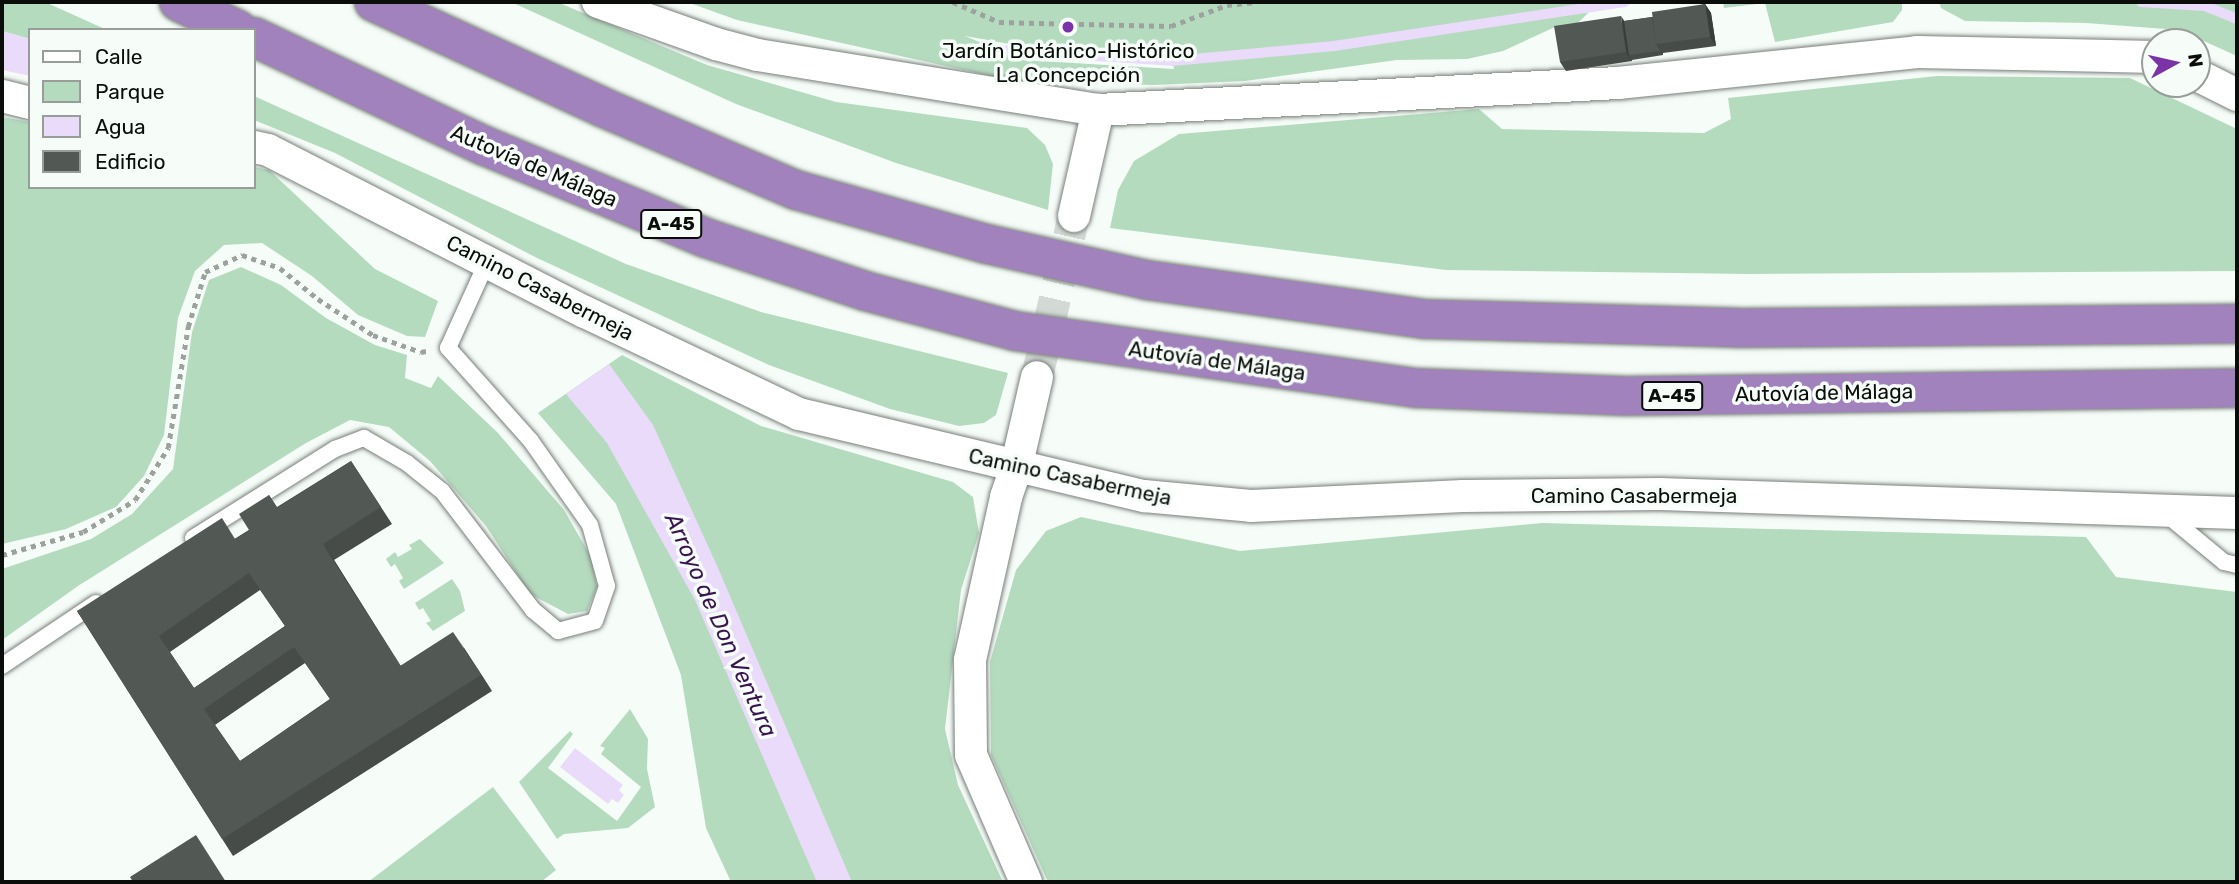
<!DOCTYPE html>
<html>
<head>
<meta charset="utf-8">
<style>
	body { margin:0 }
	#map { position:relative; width:2239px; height:884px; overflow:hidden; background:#f6fdf8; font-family:Rubik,sans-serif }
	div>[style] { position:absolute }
	.green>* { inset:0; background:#b5dbbf }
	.water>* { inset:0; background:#ebdbfa }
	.stream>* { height:10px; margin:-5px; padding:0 5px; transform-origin:5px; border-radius:5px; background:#ebdbfa }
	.minor-tunnel>* { height:32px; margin-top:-16px; transform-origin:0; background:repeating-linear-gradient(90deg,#d3d9d4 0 32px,transparent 0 48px) }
	.path>* { height:4.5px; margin-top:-2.25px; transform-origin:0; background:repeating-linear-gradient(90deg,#9da29e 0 5px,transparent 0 10px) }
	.roads { filter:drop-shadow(0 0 2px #787e79) drop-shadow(0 0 2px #787e79) }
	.service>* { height:16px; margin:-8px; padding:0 8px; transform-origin:8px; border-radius:8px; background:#fff }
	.minor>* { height:32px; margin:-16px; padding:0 16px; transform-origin:16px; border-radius:16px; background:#fff }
	.motorway>* { height:38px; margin:-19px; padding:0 19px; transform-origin:19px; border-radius:19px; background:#a282bc }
	.wall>* { inset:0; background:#474c48 }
	.shaded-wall>* { inset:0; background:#393e3b }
	.building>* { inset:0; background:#525854 }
	.dots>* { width:19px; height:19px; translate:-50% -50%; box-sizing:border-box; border:4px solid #f6fdf8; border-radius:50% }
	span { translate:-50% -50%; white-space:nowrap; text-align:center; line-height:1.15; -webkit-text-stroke:7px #f6fdf8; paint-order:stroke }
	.shield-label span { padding:2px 5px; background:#f6fdf8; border:2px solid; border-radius:5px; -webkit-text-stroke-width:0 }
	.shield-label { font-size:19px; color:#0b0d0b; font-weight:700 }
	.poi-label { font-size:21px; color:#0b0d0b }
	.street-label { font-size:21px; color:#0b0d0b }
	.water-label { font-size:23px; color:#391450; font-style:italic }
	.frame { position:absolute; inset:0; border:4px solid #0b0d0b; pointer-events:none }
	.legend { position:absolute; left:28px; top:28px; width:228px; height:161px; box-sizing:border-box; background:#f6fdf8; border:2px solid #989d99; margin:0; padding:9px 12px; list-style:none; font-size:21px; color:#0b0d0b }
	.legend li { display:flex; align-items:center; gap:14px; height:35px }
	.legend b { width:35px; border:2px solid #989d99 }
	.north { position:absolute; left:2141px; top:28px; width:70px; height:70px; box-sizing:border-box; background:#f6fdf8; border:2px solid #989d99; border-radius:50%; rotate:82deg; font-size:19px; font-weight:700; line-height:28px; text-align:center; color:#0b0d0b }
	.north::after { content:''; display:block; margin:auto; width:24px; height:32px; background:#7b34a7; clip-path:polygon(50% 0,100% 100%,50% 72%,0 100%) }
</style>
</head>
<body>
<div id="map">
	<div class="green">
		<div style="clip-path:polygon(2px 2px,45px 2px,107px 30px,30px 30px,30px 39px,2px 31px)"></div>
		<div style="clip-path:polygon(511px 2px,557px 2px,707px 65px,836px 102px,1027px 128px,1045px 145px,1053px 164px,1048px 210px,896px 163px,736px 104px)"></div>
		<div style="clip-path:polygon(evenodd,687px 2px,1599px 2px,1577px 24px,1555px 27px,1503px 51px,1467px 59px,1397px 60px,1245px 81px,1154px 85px,1014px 81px,737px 20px,687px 2px,965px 36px,1015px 45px,1170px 51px,1174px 69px,1022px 60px,965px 36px)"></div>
		<div style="clip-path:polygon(1723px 2px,1902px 2px,1902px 10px,1893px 22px,1775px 42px,1765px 3px,1724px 8px)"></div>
		<div style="clip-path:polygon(1939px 2px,2237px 2px,2237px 56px,2179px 30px,2086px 23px,1965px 21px,1941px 8px)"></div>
		<div style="clip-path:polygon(1937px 76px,2130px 78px,2237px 129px,2237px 271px,1750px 274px,1446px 270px,1110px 228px,1118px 190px,1134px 161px,1179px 134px,1479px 109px,1502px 129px,1704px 133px,1731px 119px,1728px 98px)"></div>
		<div style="clip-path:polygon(254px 96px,626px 264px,761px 312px,1008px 373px,996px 415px,984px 423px,959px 426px,890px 409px,769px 365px,537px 258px,335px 153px,254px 120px)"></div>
		<div style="clip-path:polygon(2px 117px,30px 122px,30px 187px,254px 187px,254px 167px,269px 170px,375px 269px,438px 301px,425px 337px,407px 336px,358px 315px,312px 276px,262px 243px,224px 245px,195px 271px,178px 318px,164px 435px,144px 476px,116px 507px,66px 529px,2px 544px)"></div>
		<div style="clip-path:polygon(241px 267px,281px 285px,326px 318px,375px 345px,407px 355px,405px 378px,431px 388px,438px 376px,498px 433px,564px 510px,591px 557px,597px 587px,587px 611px,568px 614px,530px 594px,486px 526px,430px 461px,389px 427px,350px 420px,306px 443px,78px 586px,2px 640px,2px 569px,91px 539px,132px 514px,173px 469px,192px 332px,209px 280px)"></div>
		<div style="clip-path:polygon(622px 355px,761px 426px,953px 482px,973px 497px,979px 533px,961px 590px,945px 729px,958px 785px,1003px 882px,731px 882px,706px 828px,681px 675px,616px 504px,538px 413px)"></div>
		<div style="clip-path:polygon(1081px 517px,1240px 551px,1542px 523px,2086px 537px,2116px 577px,2237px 592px,2237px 882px,1048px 882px,991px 755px,990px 662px,1016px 570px,1046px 531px)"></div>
		<div style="clip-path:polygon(420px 539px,444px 563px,404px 589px,399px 581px,403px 578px,395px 564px,391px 567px,386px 559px,395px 552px,398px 557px,412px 549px,409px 545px)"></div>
		<div style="clip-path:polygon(452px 579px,460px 591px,465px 611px,433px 631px,426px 623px,431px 621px,423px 608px,419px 610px,415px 603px)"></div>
		<div style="clip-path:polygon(630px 709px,648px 739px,647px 769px,655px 807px,628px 828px,564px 834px,557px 839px,519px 782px,570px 731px,573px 734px,548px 768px,617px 821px,641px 787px,601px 754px,605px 748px,600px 746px)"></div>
		<div style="clip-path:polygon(493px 787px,556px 870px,541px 882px,368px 882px)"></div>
	</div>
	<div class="water">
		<div style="clip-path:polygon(2px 31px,30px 39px,30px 76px,2px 70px)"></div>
		<div style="clip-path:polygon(609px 364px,653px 425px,718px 568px,852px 882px,817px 882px,695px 600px,607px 443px,566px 394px)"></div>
		<div style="clip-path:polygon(575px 748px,623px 785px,619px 790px,624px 795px,618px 803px,612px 799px,608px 804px,560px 767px)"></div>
	</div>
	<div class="stream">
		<div style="left:2141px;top:2px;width:64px;rotate:3.6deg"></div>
		<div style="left:2205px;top:6px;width:35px;rotate:22deg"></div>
		<div style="left:999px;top:50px;width:173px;rotate:3.6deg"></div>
		<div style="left:1172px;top:61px;width:163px;rotate:-5.3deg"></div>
		<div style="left:1334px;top:46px;width:294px;rotate:-8.6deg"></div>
	</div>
	<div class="minor-tunnel">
		<div style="left:1037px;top:377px;width:165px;rotate:-77.1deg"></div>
	</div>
	<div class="path">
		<div style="left:953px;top:2px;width:50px;rotate:23.5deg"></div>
		<div style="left:999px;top:22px;width:172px;rotate:1.3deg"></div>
		<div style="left:1171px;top:26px;width:60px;rotate:-20.6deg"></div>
		<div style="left:1227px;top:5px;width:27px;rotate:-6deg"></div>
		<div style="left:2px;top:555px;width:84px;rotate:-15.9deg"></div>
		<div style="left:83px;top:532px;width:61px;rotate:-31.6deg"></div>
		<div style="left:135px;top:500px;width:62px;rotate:-57.6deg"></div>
		<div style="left:168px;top:448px;width:123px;rotate:-80.6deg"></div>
		<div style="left:188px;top:327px;width:58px;rotate:-72.8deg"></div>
		<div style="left:205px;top:272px;width:41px;rotate:-24.7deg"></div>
		<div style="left:242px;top:255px;width:40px;rotate:18.9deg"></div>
		<div style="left:280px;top:268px;width:49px;rotate:39.2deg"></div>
		<div style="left:318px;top:299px;width:66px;rotate:33.2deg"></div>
		<div style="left:373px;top:335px;width:51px;rotate:19.5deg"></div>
		<div style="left:421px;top:352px;width:5px;rotate:-11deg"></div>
	</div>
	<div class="roads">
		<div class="service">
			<div style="left:2166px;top:514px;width:75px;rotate:39.6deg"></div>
			<div style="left:2224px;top:562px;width:13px;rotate:13deg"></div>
			<div style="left:193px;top:538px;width:168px;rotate:-32.1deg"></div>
			<div style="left:335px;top:449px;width:31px;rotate:-21deg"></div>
			<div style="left:364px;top:438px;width:50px;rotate:30.2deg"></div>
			<div style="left:407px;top:463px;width:45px;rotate:38.7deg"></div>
			<div style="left:442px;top:491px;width:150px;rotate:52.6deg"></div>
			<div style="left:533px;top:610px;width:33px;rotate:40deg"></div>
			<div style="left:558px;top:631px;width:38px;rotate:-15deg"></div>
			<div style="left:595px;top:621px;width:37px;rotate:-71deg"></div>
			<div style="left:607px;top:586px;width:63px;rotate:-105.6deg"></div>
			<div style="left:590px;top:525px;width:103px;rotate:-125.1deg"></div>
			<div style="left:531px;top:441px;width:125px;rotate:-131.7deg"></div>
			<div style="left:448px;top:348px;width:94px;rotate:-65.6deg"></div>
			<div style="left:2px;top:666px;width:113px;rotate:-33.8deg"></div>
		</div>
		<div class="minor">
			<div style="left:598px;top:2px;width:125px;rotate:19.6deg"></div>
			<div style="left:716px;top:44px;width:43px;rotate:14.7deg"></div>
			<div style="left:758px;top:55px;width:344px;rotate:9.2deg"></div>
			<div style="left:1098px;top:110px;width:521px;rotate:-2.97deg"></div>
			<div style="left:1618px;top:83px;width:301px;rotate:-5.9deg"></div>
			<div style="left:1917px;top:52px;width:238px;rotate:1.2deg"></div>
			<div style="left:2197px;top:75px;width:45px;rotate:26.6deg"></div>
			<div style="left:2px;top:96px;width:29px;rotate:14deg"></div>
			<div style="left:254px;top:147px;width:14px;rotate:12deg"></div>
			<div style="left:268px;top:150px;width:356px;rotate:27.1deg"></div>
			<div style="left:585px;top:312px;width:237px;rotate:25.5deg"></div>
			<div style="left:799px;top:414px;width:355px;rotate:13.4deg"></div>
			<div style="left:1144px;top:496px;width:107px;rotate:5.3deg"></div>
			<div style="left:1251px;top:506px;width:212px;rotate:-2.7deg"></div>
			<div style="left:1463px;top:496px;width:197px;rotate:-0.6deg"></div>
			<div style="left:1660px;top:494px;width:577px;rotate:1.89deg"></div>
			<div style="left:1074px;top:216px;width:109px;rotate:-77.2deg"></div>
			<div style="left:1026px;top:882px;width:138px;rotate:-113.4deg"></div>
			<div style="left:971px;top:755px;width:95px;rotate:-90.6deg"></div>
			<div style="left:970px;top:660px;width:167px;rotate:-77.5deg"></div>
			<div style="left:1006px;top:497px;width:31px;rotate:-71deg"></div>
			<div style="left:1016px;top:468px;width:93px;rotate:-77deg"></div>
		</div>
		<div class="motorway">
			<div style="left:179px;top:2px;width:65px;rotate:25.4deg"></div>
			<div style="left:374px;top:2px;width:251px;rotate:24.7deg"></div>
			<div style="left:602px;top:107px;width:211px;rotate:23.2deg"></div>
			<div style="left:796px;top:190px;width:198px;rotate:15.8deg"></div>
			<div style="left:987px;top:244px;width:164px;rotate:12.7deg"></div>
			<div style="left:1147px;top:280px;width:280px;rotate:8deg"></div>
			<div style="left:1424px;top:319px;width:314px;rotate:1.6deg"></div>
			<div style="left:1738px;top:328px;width:499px;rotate:-0.5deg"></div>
			<div style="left:254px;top:37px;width:255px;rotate:25.3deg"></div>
			<div style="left:485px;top:146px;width:239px;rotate:22.6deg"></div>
			<div style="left:706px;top:238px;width:168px;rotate:18.4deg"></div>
			<div style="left:865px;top:291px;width:155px;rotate:14.9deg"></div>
			<div style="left:1015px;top:331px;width:405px;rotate:8.1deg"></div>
			<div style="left:1416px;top:388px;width:210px;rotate:2.2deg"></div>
			<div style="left:1626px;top:396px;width:611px;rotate:-0.75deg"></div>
		</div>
	</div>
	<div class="wall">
		<div style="clip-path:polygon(1705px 4px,1711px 13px,1716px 46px,1663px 53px,1663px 55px,1632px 60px,1632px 61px,1566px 71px,1560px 62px,1624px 21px,1652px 17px)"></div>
		<div style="clip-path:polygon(evenodd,351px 461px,392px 524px,334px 560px,400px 666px,464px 648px,492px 691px,233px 856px,77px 611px,236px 538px,249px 530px,269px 495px,277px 507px,351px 461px,260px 590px,285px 626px,194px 688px,170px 652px,260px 590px,351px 461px,305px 663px,330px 699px,240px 761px,215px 725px,305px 663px)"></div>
	</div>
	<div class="shaded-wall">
		<div style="clip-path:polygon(1705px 4px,1711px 13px,1716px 46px,1710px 37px)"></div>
		<div style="clip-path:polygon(1621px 16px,1627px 25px,1629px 55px,1632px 61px,1626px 52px)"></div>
		<div style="clip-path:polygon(323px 544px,334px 560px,411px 682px,400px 666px)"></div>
		<div style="clip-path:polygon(453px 632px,464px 648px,492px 691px,481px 675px)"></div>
	</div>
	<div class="building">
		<div style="clip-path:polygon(1705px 4px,1710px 37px,1656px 44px,1652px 12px)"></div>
		<div style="clip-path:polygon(1621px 16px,1626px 52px,1560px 62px,1554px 26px)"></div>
		<div style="clip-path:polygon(1652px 17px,1656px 44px,1660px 51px,1629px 55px,1624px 21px)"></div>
		<div style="clip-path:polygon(evenodd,351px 461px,381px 507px,323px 544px,400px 666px,453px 632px,481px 675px,222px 839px,77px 611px,222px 518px,235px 539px,249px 530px,239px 514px,269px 495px,277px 508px,351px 461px,249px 573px,285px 626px,194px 688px,159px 636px,249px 573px,351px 461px,294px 647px,330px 699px,240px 761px,204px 709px,294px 647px)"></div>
		<div style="clip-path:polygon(196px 835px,226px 882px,133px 882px,130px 877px)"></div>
	</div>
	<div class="dots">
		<div style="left:1068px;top:27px;background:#7b34a7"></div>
	</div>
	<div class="shield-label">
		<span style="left:671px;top:224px">A-45</span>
		<span style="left:1672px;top:396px">A-45</span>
	</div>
	<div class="poi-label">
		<span style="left:1068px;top:63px">Jardín Botánico-Histórico<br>La Concepción</span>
	</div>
	<div class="street-label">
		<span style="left:534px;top:166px;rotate:23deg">Autovía de Málaga</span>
		<span style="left:540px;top:288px;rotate:27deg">Camino Casabermeja</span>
		<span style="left:1217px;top:361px;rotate:8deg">Autovía de Málaga</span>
		<span style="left:1824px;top:393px;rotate:-1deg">Autovía de Málaga</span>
		<span style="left:1070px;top:477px;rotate:12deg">Camino Casabermeja</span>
		<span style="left:1634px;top:496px">Camino Casabermeja</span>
	</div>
	<div class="water-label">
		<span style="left:721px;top:625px;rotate:66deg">Arroyo de Don Ventura</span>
	</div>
	<div class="frame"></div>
	<ul class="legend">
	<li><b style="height:9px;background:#fff"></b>Calle</li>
	<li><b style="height:19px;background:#b5dbbf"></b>Parque</li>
	<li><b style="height:19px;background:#ebdbfa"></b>Agua</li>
	<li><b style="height:19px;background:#525854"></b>Edificio</li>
	</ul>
	<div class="north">N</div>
</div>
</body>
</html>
